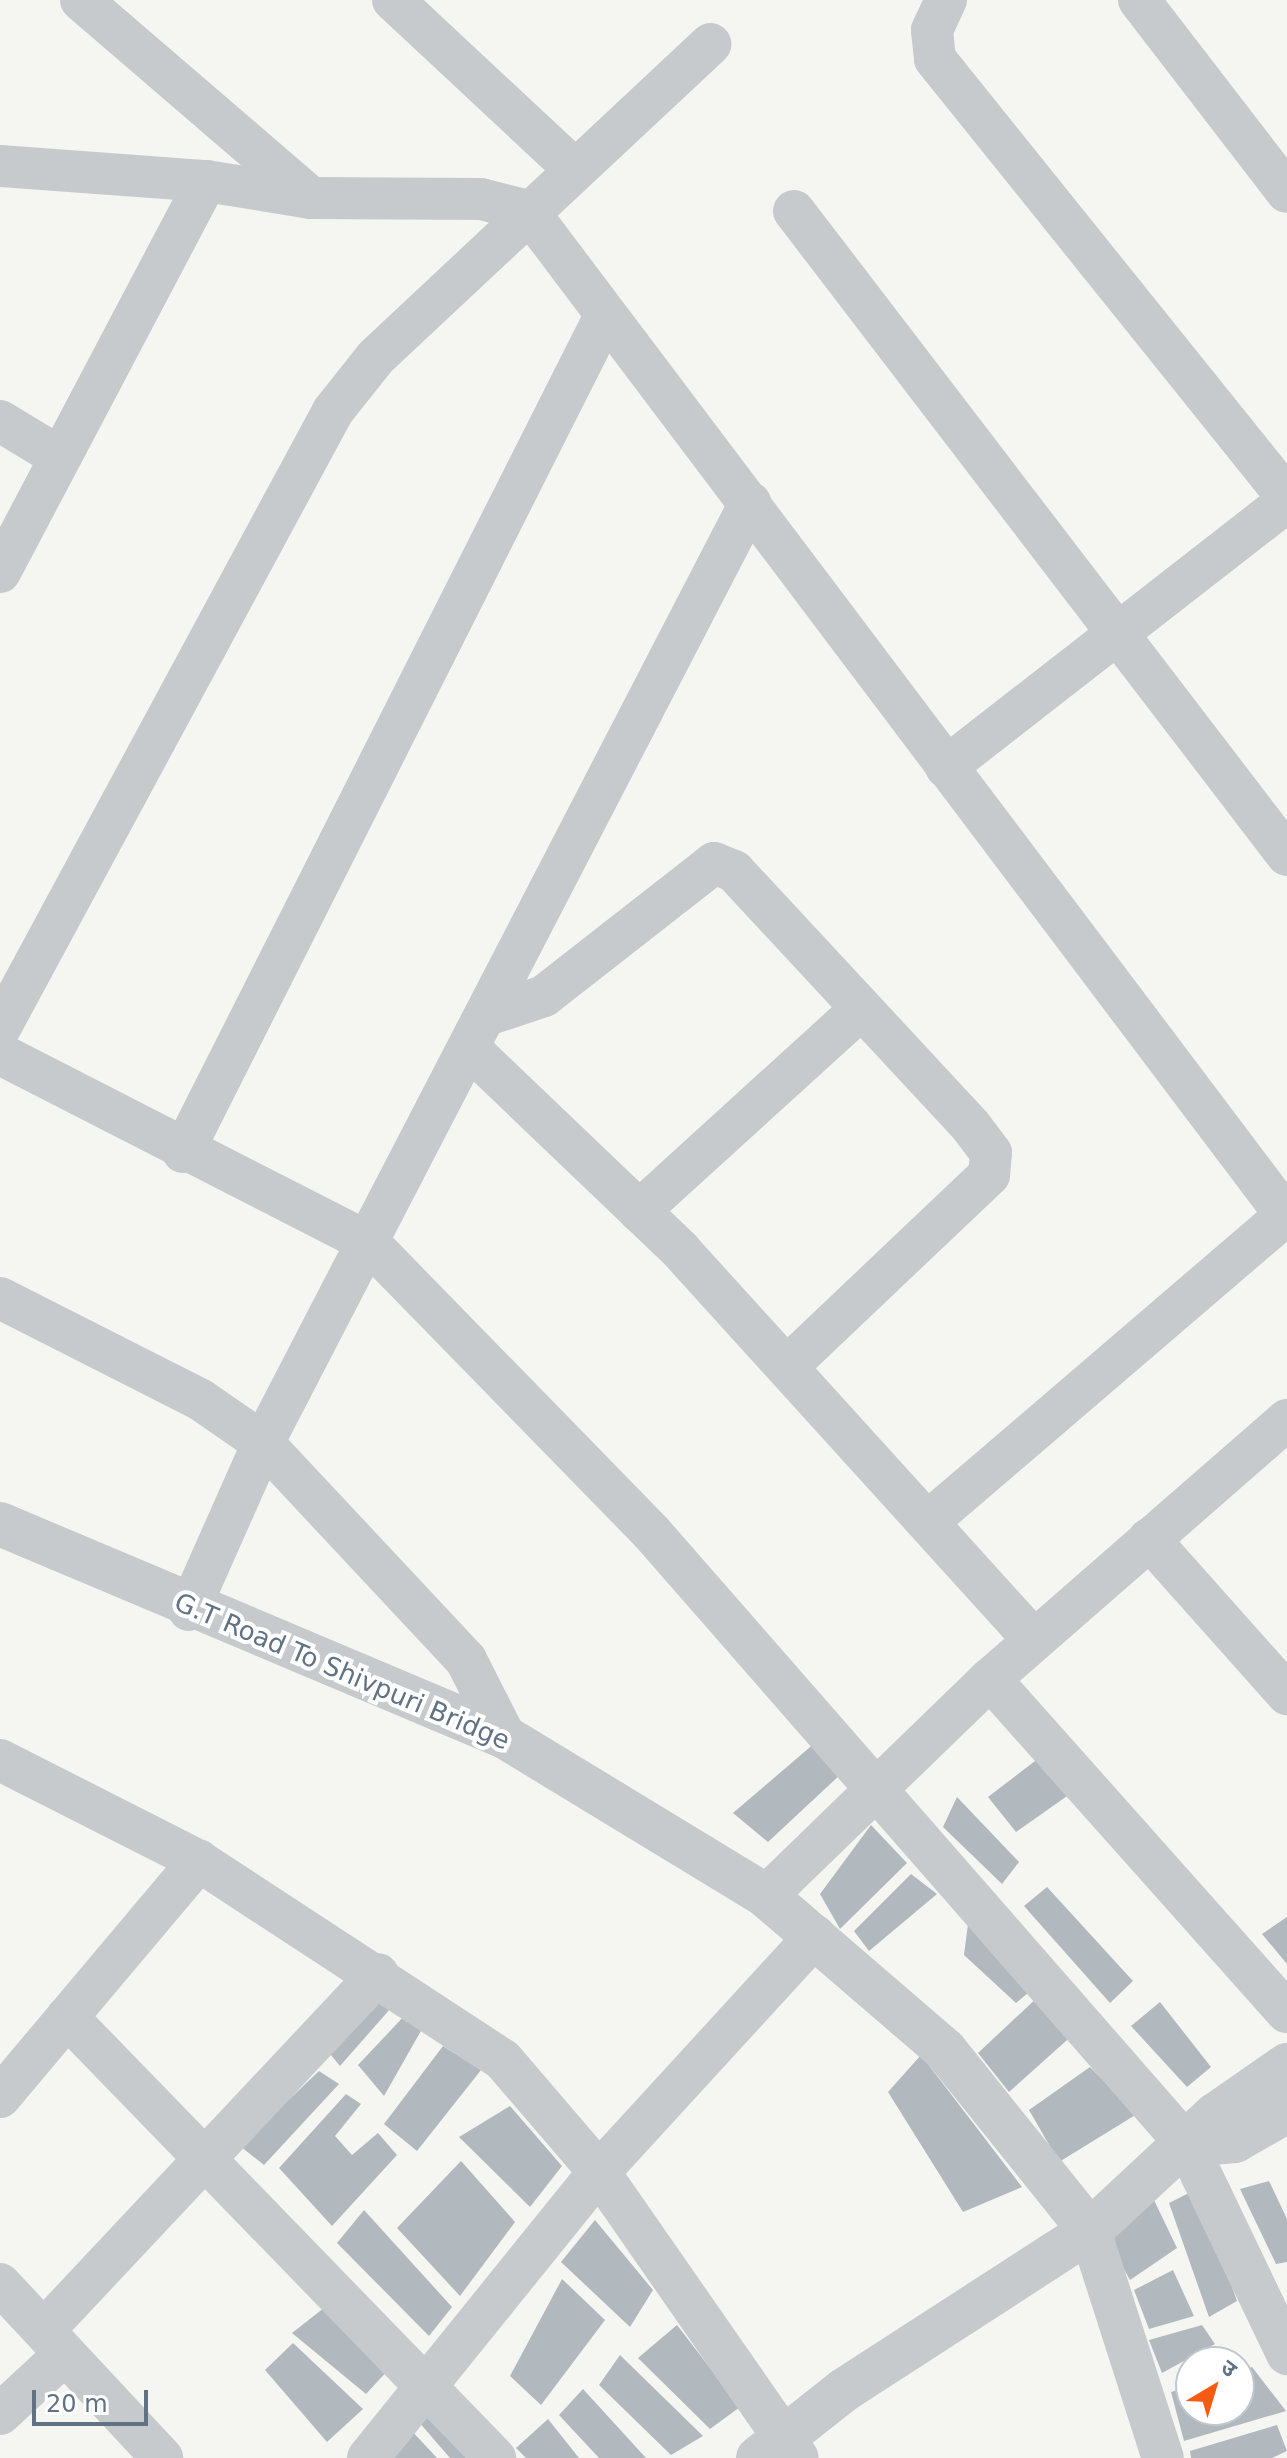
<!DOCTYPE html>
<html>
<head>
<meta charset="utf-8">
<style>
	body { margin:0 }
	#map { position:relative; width:1287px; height:2458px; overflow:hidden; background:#f5f6f1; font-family:"DejaVu Sans","Noto Sans Devanagari",sans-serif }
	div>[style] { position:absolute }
	.building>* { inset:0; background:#b1b8be }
	.minor>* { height:42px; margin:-21px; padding:0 21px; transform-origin:21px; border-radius:21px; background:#c7cacd }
	.tertiary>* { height:44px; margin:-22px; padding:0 22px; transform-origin:22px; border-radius:22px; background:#c7cacd }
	span { translate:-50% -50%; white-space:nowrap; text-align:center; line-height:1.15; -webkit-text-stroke:8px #fff; paint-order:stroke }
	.street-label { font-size:26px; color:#617285 }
	.north { position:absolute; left:1175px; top:2346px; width:80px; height:80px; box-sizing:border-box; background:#fff; border:2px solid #c0c7ce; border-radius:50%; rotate:38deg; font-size:22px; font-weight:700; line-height:32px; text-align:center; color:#617285 }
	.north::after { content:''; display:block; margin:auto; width:28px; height:36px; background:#f55b12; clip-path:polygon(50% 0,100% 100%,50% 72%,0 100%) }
	.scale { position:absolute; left:32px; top:2390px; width:116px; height:36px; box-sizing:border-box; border:4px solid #617285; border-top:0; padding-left:10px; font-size:24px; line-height:28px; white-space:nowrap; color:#617285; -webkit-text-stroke:6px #fff; paint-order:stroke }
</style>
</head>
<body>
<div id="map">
	<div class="building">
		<div style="clip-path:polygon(816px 1742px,842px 1773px,768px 1842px,733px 1813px)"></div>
		<div style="clip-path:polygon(1039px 1758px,1070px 1794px,1016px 1832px,988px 1797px)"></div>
		<div style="clip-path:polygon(957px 1797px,1019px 1862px,1002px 1884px,943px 1827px)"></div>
		<div style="clip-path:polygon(871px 1825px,907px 1863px,840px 1929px,820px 1894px)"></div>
		<div style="clip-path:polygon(911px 1874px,937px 1894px,869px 1951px,854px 1931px)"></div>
		<div style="clip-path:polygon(1047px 1887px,1133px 1981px,1110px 2003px,1024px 1906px)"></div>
		<div style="clip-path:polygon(1287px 1917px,1287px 1964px,1262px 1934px)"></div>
		<div style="clip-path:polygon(968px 1924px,1035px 1987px,1016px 2003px,964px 1955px)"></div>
		<div style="clip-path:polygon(377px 1989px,398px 2000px,340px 2066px,326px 2049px)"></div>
		<div style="clip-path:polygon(1040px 1995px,1076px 2032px,1009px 2092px,978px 2053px)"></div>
		<div style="clip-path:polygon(1160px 2002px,1211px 2067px,1187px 2087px,1131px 2026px)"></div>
		<div style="clip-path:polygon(408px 2012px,426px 2022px,384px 2096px,358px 2065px)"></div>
		<div style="clip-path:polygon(443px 2046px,481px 2070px,417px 2151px,384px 2124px)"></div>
		<div style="clip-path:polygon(921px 2055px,1022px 2187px,963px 2212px,888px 2092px)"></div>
		<div style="clip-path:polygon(1090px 2067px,1137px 2114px,1059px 2162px,1029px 2110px)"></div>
		<div style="clip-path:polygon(319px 2071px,339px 2084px,264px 2165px,240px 2146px)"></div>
		<div style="clip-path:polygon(346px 2094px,361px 2104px,335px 2136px,352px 2155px,378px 2133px,397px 2155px,332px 2226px,279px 2168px)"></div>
		<div style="clip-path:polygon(510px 2106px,562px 2166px,530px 2207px,459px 2137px)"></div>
		<div style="clip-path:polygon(461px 2161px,515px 2222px,460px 2296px,397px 2228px)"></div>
		<div style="clip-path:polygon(1269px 2181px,1287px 2219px,1287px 2262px,1276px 2264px,1240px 2189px)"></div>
		<div style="clip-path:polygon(1197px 2189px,1237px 2301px,1209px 2317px,1169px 2203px)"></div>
		<div style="clip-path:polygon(1154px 2200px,1177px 2248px,1130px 2280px,1104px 2233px)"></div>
		<div style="clip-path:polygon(364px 2210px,452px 2307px,429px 2336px,337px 2243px)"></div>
		<div style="clip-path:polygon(595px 2220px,653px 2290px,630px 2327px,561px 2262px)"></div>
		<div style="clip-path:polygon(1173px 2270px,1194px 2316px,1149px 2329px,1134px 2290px)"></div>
		<div style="clip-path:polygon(562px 2279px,605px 2320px,541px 2405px,510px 2376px)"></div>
		<div style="clip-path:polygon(329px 2304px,391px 2367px,366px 2394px,292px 2333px)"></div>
		<div style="clip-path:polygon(677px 2325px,740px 2407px,710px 2429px,638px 2358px)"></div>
		<div style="clip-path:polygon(1202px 2325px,1215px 2344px,1162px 2373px,1149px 2340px)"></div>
		<div style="clip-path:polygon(293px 2343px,363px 2409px,327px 2442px,265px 2370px)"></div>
		<div style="clip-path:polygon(620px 2355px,703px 2436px,671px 2455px,599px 2385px)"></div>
		<div style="clip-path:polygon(1252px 2367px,1286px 2411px,1184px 2441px,1171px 2392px,1191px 2386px,1191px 2410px,1239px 2410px,1239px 2371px)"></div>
		<div style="clip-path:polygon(583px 2389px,646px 2458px,599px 2458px,559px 2415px)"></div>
		<div style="clip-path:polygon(434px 2409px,482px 2458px,450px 2458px,418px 2421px)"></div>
		<div style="clip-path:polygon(548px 2419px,579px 2458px,526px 2458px,516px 2448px)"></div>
		<div style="clip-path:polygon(1277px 2425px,1287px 2451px,1272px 2458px,1191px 2458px,1190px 2451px)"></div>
		<div style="clip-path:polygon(410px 2429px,437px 2458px,389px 2458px)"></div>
	</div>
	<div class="minor">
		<div style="left:81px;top:0;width:302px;rotate:40.7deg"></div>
		<div style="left:393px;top:0;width:249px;rotate:43deg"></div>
		<div style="left:946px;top:0;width:33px;rotate:115deg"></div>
		<div style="left:932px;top:30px;width:29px;rotate:84deg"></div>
		<div style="left:935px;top:59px;width:562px;rotate:51.21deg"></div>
		<div style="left:1139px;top:0;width:242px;rotate:52.4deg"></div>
		<div style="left:0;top:166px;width:207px;rotate:4.2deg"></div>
		<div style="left:206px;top:181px;width:106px;rotate:9.2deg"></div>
		<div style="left:311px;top:198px;width:170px;rotate:0.3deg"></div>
		<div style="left:481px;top:199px;width:49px;rotate:14.3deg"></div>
		<div style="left:528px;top:211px;width:1260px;rotate:52.97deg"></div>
		<div style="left:794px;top:211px;width:811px;rotate:52.56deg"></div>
		<div style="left:0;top:421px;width:68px;rotate:31.1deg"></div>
		<div style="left:0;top:572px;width:442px;rotate:-62.2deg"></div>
		<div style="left:946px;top:767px;width:432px;rotate:-37.9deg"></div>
		<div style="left:487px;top:1015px;width:60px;rotate:-18.4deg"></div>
		<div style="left:544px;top:996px;width:216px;rotate:-38deg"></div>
		<div style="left:714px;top:863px;width:22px;rotate:22deg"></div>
		<div style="left:734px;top:871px;width:347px;rotate:47.1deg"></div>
		<div style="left:970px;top:1125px;width:35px;rotate:53deg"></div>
		<div style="left:991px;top:1153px;width:22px;rotate:95deg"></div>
		<div style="left:989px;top:1175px;width:277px;rotate:136.5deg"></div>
		<div style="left:0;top:1028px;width:701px;rotate:-61.64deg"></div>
		<div style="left:333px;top:411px;width:69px;rotate:-51.5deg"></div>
		<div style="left:376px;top:357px;width:458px;rotate:-43.1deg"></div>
		<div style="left:471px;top:1050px;width:291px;rotate:43.7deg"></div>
		<div style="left:681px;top:1251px;width:525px;rotate:47.78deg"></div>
		<div style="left:0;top:1054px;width:415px;rotate:27.1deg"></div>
		<div style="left:369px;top:1243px;width:404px;rotate:45.7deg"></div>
		<div style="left:651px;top:1532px;width:814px;rotate:48.83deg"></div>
		<div style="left:1187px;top:2145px;width:232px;rotate:64.4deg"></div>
		<div style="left:183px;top:1152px;width:936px;rotate:-63.22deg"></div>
		<div style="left:639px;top:1211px;width:300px;rotate:-42.3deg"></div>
		<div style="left:0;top:1298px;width:225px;rotate:26.9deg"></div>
		<div style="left:201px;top:1400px;width:75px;rotate:34.7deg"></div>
		<div style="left:263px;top:1443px;width:297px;rotate:46.9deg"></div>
		<div style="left:466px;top:1660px;width:86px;rotate:63.1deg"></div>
		<div style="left:930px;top:1520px;width:470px;rotate:-40.6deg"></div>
		<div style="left:1149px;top:1539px;width:208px;rotate:48.3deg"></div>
		<div style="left:189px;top:1610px;width:183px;rotate:-66.1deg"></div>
		<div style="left:263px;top:1443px;width:1059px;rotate:-62.61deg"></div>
		<div style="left:990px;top:1679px;width:446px;rotate:48.3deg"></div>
		<div style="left:0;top:1760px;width:223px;rotate:26.9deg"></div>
		<div style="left:199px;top:1861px;width:363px;rotate:33.2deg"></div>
		<div style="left:503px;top:2060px;width:148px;rotate:49.4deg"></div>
		<div style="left:599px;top:2172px;width:348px;rotate:55.2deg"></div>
		<div style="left:766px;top:1896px;width:312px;rotate:-44.1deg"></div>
		<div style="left:990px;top:1679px;width:394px;rotate:-41.1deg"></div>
		<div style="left:67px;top:2017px;width:615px;rotate:45.86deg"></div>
		<div style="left:0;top:2097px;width:309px;rotate:-49.9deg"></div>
		<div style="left:1090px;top:2231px;width:238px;rotate:72.2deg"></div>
		<div style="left:0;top:2284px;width:238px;rotate:47deg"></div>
		<div style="left:44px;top:2330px;width:488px;rotate:-46.8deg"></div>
		<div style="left:0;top:2414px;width:87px;rotate:-42.7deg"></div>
		<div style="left:368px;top:2458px;width:368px;rotate:-51.1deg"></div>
		<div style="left:599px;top:2172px;width:320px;rotate:-47.5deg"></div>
	</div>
	<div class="tertiary">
		<div style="left:0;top:1524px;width:548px;rotate:22.87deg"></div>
		<div style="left:505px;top:1737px;width:306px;rotate:31.3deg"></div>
		<div style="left:766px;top:1896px;width:236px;rotate:40.7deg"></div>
		<div style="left:945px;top:2050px;width:232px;rotate:51.3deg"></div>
		<div style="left:1187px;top:2145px;width:48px;rotate:-4.8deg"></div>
		<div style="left:1235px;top:2141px;width:60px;rotate:-30deg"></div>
		<div style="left:758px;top:2458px;width:110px;rotate:-38.3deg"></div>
		<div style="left:844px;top:2390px;width:293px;rotate:-32.9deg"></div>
		<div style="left:1090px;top:2231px;width:171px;rotate:-42.9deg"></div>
		<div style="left:1215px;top:2115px;width:88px;rotate:-34.8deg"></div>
	</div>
	<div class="street-label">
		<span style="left:342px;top:1672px;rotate:23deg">G.T Road To Shivpuri Bridge</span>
	</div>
	<div class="north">उ</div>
	<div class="scale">20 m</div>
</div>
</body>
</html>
